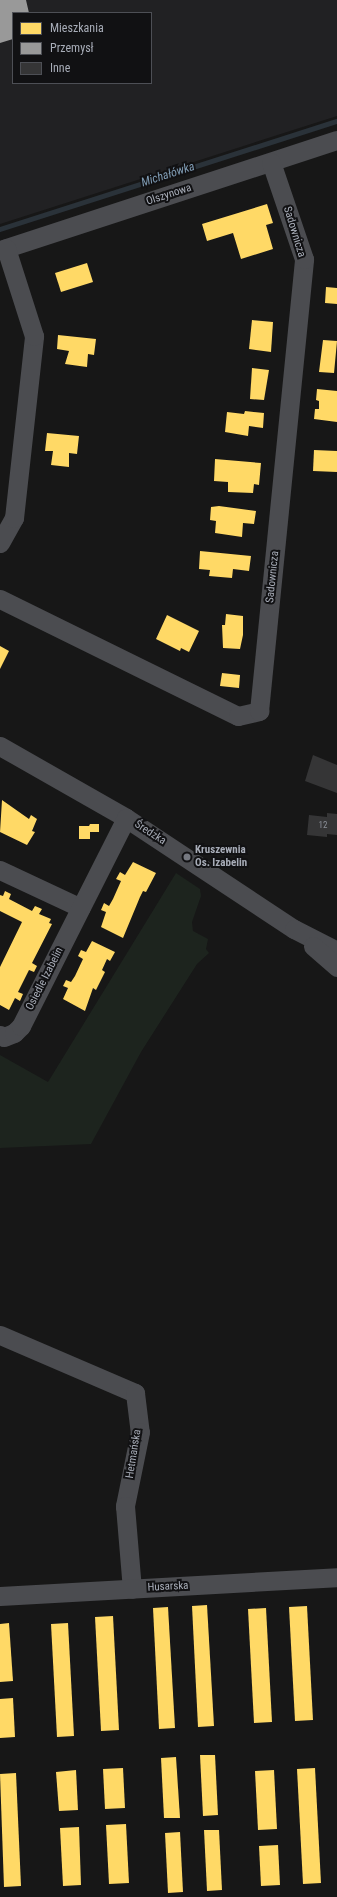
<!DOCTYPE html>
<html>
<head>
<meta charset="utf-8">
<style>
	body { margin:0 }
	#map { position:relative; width:337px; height:1897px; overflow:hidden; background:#171717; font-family:"Roboto Condensed",sans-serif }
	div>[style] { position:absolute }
	.built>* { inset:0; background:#212123 }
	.green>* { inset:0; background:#1d241e }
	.homes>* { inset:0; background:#ffd966 }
	.industry>* { inset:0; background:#999 }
	.stream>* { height:4.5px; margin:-2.25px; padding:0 2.25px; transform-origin:2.25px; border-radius:2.25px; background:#2a3239 }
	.building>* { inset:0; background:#353536 }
	.minor>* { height:19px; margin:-9.5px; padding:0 9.5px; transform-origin:9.5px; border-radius:9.5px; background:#4b4c50 }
	.dots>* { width:11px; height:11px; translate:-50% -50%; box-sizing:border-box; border:2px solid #111113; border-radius:50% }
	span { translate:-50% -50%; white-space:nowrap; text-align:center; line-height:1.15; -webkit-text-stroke:4px #111113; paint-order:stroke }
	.number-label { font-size:9px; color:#8b8f98 }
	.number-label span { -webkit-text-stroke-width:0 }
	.street-label { font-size:11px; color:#a8adb8 }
	.poi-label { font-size:11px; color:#a8adb8; font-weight:700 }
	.left { translate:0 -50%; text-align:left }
	.water-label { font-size:12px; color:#7f9bb3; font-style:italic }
	.legend { position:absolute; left:12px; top:12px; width:140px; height:72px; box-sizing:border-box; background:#111113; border:1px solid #4d4f55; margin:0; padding:5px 7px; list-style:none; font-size:12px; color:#a8adb8 }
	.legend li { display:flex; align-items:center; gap:8px; height:20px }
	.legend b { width:20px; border:1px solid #4d4f55 }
</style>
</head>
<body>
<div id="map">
	<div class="built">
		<div style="clip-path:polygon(evenodd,0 0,337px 0,337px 116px,0 224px,0 0,13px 13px,151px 13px,151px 83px,13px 83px,13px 13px)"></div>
	</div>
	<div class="green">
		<div style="clip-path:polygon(176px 873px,200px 889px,201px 896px,192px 922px,193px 931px,208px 939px,206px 949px,209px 953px,197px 964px,141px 1052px,91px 1144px,0 1148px,0 1055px,48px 1082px)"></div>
	</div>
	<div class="homes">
		<div style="clip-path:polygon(267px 204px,273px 223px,266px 225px,273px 249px,241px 259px,233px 233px,207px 241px,202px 224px)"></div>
		<div style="clip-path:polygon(87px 263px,93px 282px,61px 292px,55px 273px)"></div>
		<div style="clip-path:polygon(326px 287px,337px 288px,337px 304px,325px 303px)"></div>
		<div style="clip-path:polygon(252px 320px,273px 322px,271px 352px,249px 349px)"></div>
		<div style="clip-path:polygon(58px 335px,96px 339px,94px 355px,88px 354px,87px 367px,65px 364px,69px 351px,57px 349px)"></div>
		<div style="clip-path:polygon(323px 340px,337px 341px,334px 373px,319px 372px)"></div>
		<div style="clip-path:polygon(252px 368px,269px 370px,264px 400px,250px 399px)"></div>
		<div style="clip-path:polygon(317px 389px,337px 391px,337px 422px,314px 419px,315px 409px,319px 409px,319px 401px,316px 400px)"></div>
		<div style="clip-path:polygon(245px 411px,264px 413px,263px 428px,249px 426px,248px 436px,225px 432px,227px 412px,244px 414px)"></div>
		<div style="clip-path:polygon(47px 433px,79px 436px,77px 454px,69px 453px,69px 467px,51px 465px,53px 451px,45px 451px)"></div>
		<div style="clip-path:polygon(314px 450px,337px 451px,337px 472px,313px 471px)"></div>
		<div style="clip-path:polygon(215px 459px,261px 463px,259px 485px,254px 484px,253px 493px,228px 492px,228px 482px,214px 481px)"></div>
		<div style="clip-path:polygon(219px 506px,256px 511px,254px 524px,243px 523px,242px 537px,215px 533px,216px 521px,210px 520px,211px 507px)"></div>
		<div style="clip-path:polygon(200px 551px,251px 556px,249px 571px,233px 569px,232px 578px,209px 576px,210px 570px,199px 569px)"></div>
		<div style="clip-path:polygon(226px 614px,243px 616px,243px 635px,240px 649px,223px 648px,222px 625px,225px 625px)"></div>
		<div style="clip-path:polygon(167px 615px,199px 631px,189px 652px,181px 648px,180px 651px,156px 639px)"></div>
		<div style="clip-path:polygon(0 646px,9px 651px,0 669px)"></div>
		<div style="clip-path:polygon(222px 673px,240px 675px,239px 688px,220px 686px)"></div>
		<div style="clip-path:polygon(2px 800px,29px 819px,31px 815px,37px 819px,32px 831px,35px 832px,27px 845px,0 832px)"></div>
		<div style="clip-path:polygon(90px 824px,99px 824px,99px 832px,90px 832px,90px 839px,79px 839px,79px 826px,89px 826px)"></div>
		<div style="clip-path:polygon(133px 862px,156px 873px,146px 892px,143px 891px,140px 897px,123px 938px,101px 927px,106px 912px,101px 910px,104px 903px,109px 906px,113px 899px,121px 881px,116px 879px,120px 872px,125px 875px)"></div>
		<div style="clip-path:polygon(5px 891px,11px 894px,9px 899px,32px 911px,35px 906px,42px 909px,39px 914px,51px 919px,49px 923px,52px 924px,32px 963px,37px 966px,34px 972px,29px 970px,18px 992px,23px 994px,20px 1001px,15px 998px,9px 1010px,0 1005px,0 967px,22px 922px,0 911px,0 895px,3px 896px)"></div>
		<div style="clip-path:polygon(92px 941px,115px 952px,110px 961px,107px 959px,102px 970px,105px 972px,96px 990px,93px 988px,85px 1011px,63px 999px,68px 988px,63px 986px,66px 980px,71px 982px,75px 976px,83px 959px,78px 956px,81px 950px,86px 952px)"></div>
		<div style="clip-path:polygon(207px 1605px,214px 1726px,198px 1727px,192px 1606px)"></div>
		<div style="clip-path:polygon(307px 1606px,313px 1720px,295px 1721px,289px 1607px)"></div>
		<div style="clip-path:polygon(168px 1607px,175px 1728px,159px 1729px,153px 1608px)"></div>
		<div style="clip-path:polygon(266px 1608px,272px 1722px,254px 1723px,248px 1609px)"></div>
		<div style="clip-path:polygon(113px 1616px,119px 1730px,101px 1731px,95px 1617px)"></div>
		<div style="clip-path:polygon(9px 1623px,13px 1681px,0 1682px,0 1624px)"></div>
		<div style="clip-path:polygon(68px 1623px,74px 1736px,57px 1737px,51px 1624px)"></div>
		<div style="clip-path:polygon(13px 1698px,15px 1737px,0 1738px,0 1699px)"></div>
		<div style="clip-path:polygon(200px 1755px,215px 1755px,218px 1815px,203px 1816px)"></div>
		<div style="clip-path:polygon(176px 1757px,180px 1818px,164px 1818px,161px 1758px)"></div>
		<div style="clip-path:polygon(123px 1768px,125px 1808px,105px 1809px,103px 1769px)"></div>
		<div style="clip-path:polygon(315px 1768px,321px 1883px,303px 1884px,297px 1769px)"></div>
		<div style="clip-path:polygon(76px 1770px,78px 1810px,59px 1811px,56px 1772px)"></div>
		<div style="clip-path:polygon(274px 1770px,277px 1829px,258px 1830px,255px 1771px)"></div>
		<div style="clip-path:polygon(16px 1773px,21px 1886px,4px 1887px,0 1774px)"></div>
		<div style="clip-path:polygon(126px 1824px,129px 1883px,109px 1884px,106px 1825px)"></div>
		<div style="clip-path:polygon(79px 1827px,81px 1885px,63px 1886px,60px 1828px)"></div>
		<div style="clip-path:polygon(204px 1830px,219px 1830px,222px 1890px,207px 1891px)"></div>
		<div style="clip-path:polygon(180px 1832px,183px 1892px,168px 1893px,165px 1833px)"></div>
		<div style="clip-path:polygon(278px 1845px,280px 1885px,261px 1886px,259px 1846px)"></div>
	</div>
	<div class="industry">
		<div style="clip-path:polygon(0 0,26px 0,29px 13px,13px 13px,13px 39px,0 43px)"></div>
	</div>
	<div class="stream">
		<div style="left:0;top:229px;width:354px;rotate:-17.8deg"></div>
	</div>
	<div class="building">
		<div style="clip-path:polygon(313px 755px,337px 765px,337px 793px,305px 781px)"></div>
		<div style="clip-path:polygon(327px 813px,337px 814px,337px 835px,327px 834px,327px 837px,307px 835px,309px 815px,327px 817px)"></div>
	</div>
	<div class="minor">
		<div style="left:0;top:250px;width:354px;rotate:-18.1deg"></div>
		<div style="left:0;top:543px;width:29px;rotate:-61deg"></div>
		<div style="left:14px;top:518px;width:183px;rotate:-83.7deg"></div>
		<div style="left:34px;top:336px;width:92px;rotate:-107.7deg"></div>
		<div style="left:0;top:599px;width:265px;rotate:26.2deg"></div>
		<div style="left:238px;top:716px;width:22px;rotate:-13deg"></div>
		<div style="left:259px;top:711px;width:454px;rotate:-84.3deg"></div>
		<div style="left:304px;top:259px;width:102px;rotate:-108.8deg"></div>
		<div style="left:0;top:746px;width:145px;rotate:29.7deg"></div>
		<div style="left:126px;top:818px;width:201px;rotate:33.5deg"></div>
		<div style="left:294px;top:929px;width:48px;rotate:27.1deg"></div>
		<div style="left:0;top:870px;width:89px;rotate:25.1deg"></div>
		<div style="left:313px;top:946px;width:32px;rotate:41deg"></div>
		<div style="left:0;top:1035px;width:4px;rotate:27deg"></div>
		<div style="left:4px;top:1037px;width:11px;rotate:-22deg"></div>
		<div style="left:14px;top:1033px;width:10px;rotate:-45deg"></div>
		<div style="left:21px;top:1026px;width:233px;rotate:-63.2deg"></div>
		<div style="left:0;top:1335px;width:147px;rotate:23.2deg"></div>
		<div style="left:135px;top:1393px;width:39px;rotate:83deg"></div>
		<div style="left:140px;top:1432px;width:76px;rotate:101.5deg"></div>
		<div style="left:125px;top:1506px;width:83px;rotate:85.2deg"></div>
		<div style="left:0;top:1596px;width:338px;rotate:-3.2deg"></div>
	</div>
	<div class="dots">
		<div style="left:187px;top:857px;background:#757880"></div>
	</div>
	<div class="number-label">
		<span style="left:323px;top:825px">12</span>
	</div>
	<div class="street-label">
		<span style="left:169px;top:195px;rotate:-18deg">Olszynowa</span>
		<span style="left:294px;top:232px;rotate:73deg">Sadownicza</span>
		<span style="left:273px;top:577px;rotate:-84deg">Sadownicza</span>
		<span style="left:150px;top:833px;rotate:33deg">Średzka</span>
		<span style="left:45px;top:979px;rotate:-63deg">Osiedle Izabelin</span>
		<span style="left:134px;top:1454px;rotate:-81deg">Hetmańska</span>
		<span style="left:168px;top:1587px;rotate:-3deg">Husarska</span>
	</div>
	<div class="poi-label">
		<span class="left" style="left:195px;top:857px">Kruszewnia<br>Os. Izabelin</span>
	</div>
	<div class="water-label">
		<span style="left:168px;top:175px;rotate:-18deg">Michałówka</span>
	</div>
	<ul class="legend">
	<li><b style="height:11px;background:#ffd966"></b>Mieszkania</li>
	<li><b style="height:11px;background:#999"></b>Przemysł</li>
	<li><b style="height:11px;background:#353536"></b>Inne</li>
	</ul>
</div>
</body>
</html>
